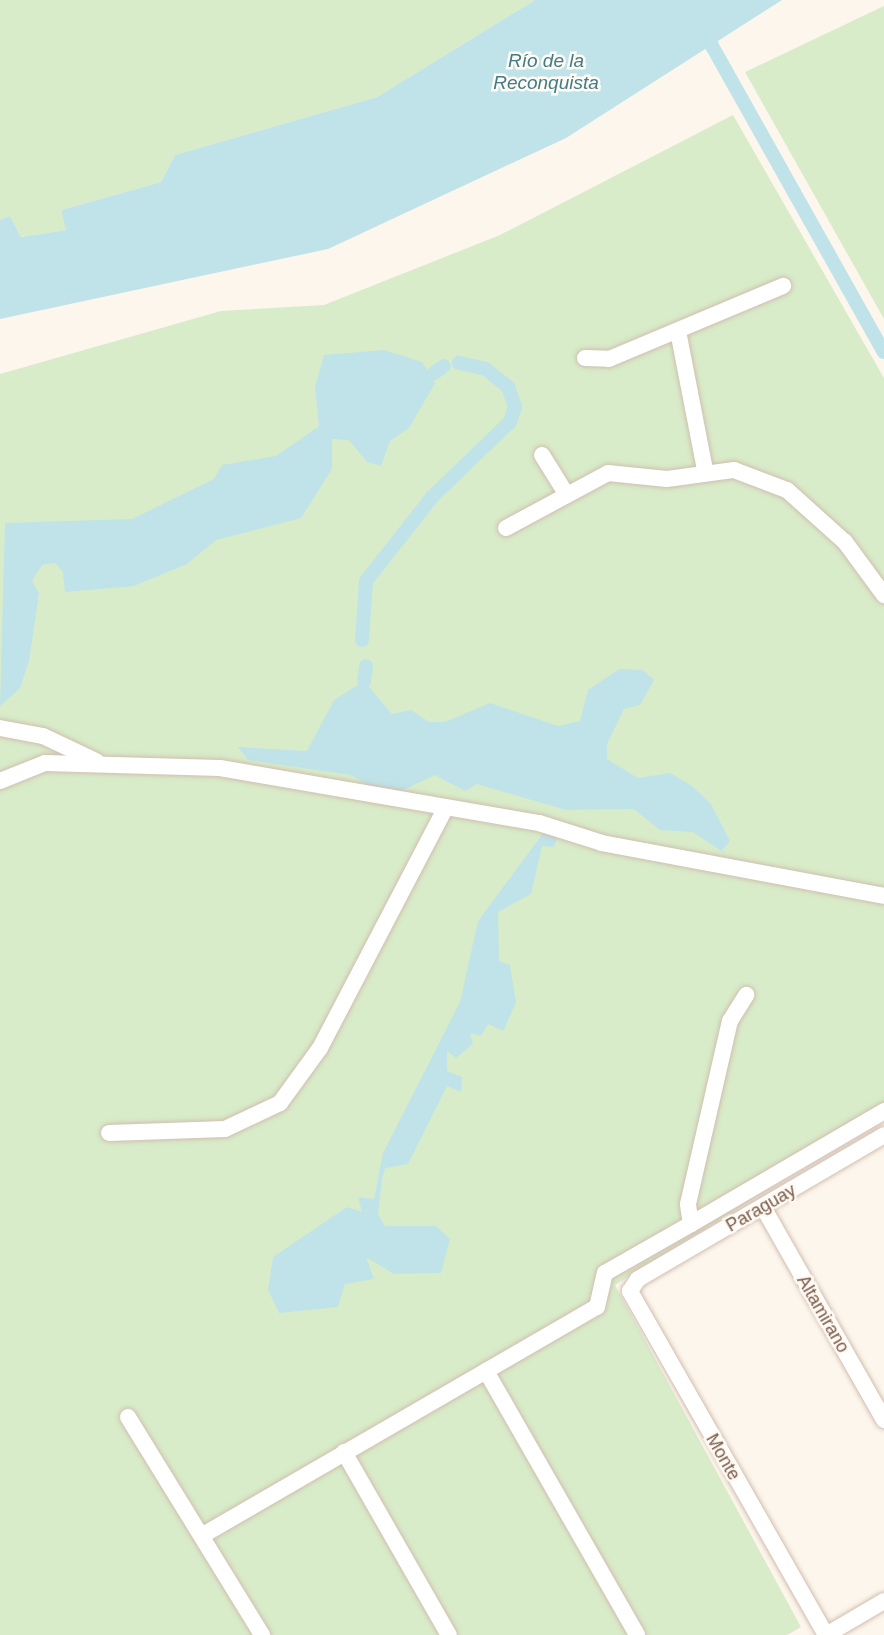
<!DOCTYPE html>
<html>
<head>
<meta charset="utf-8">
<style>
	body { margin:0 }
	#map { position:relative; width:884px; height:1635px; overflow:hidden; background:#fdf6ec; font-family:Helvetica,sans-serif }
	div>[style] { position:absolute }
	.green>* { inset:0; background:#d8ecc9 }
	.water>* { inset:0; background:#bfe3e8 }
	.canal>* { height:14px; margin:-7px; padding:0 7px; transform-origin:7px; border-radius:7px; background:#bfe3e8 }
	.roads { filter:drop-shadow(0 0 2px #d1beb0) drop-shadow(0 0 2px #d1beb0) }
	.minor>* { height:16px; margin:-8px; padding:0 8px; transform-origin:8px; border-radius:8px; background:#fff }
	span { translate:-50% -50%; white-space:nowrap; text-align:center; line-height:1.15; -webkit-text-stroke:5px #fffaf3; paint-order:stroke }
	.street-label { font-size:18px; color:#7a5c4d }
	.water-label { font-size:19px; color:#437c86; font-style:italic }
</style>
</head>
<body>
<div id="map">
	<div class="green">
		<div style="clip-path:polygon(0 0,535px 0,377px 97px,175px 155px,161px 182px,61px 210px,67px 230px,21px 237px,10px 216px,0 220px)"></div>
		<div style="clip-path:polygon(884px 6px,884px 319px,745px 72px)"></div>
		<div style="clip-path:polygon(733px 115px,884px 378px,884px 1117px,615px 1285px,801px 1627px,787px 1635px,0 1635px,0 374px,221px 311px,324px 305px,500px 235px)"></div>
	</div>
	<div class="water">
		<div style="clip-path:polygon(535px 0,782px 0,566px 138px,328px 249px,0 319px,0 220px,10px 216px,21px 237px,66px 230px,61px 210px,161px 182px,175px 155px,377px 97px)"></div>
		<div style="clip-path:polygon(384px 350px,422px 362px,435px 383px,409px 428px,390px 441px,381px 466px,367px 462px,349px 440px,332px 439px,332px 469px,301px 518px,216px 540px,187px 564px,134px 586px,65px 592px,63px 572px,55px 563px,42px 565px,32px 581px,39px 593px,29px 661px,20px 688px,0 706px,5px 523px,132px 519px,214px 479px,222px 465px,276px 456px,319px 426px,315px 387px,324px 355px)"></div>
		<div style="clip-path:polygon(619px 669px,643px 670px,654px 680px,640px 705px,624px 709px,607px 744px,607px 759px,638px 778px,670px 773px,692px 786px,711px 804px,730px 841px,722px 850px,727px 855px,693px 832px,660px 830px,634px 809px,566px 810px,477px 784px,465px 791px,435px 775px,401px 791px,371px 787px,351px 775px,248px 760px,238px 747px,307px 751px,334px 700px,364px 681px,392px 714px,411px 710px,429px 722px,445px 722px,490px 703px,558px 726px,580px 721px,588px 690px)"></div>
		<div style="clip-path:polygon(547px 828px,557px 837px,554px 847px,542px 846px,531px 894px,498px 912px,499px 961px,510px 965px,516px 1003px,503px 1031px,488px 1024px,481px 1036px,470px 1033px,473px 1044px,456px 1058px,447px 1051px,447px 1071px,462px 1077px,461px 1092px,447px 1086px,408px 1164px,385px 1168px,382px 1179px,378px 1214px,385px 1226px,436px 1226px,450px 1239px,441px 1273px,394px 1274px,366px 1257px,374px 1279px,345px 1284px,338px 1307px,279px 1313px,268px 1290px,273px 1257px,347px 1207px,362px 1212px,358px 1197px,374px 1199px,383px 1153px,460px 1002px,478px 921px)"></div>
	</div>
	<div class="canal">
		<div style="left:695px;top:0;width:49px;rotate:69.7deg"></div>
		<div style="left:712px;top:46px;width:351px;rotate:60.7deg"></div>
		<div style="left:434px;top:373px;width:12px;rotate:-35deg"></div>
		<div style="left:362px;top:640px;width:59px;rotate:-86.1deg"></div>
		<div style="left:366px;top:581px;width:108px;rotate:-51.8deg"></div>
		<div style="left:433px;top:496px;width:107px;rotate:-43.9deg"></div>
		<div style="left:510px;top:422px;width:16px;rotate:-72deg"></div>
		<div style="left:515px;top:407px;width:21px;rotate:-109deg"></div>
		<div style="left:508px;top:387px;width:28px;rotate:-141deg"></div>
		<div style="left:486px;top:369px;width:28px;rotate:-167deg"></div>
		<div style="left:364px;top:681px;width:15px;rotate:-82deg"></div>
	</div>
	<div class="roads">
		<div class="minor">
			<div style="left:678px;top:331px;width:142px;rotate:79deg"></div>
			<div style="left:585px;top:358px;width:24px;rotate:2deg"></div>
			<div style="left:609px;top:359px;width:189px;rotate:-22.8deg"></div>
			<div style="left:542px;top:455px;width:44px;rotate:58.1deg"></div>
			<div style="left:506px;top:528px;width:116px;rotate:-28.3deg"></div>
			<div style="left:608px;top:473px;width:59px;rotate:5.8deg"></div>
			<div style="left:667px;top:479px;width:68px;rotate:-7.7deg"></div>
			<div style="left:734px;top:470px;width:57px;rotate:20.7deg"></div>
			<div style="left:787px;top:490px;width:78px;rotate:41.9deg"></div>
			<div style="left:845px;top:542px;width:66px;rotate:53.7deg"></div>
			<div style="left:0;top:728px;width:44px;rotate:10.5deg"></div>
			<div style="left:43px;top:736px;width:59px;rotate:25.3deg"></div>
			<div style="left:0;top:781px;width:48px;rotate:-21.8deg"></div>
			<div style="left:45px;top:763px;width:175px;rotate:1.6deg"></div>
			<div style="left:220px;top:768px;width:324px;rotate:9.8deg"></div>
			<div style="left:539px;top:823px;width:66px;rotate:17.6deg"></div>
			<div style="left:602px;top:843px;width:287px;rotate:10.6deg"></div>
			<div style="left:109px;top:1133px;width:116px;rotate:-2deg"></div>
			<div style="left:225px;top:1129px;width:61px;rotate:-25.3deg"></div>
			<div style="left:280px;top:1103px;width:68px;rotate:-54deg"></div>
			<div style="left:320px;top:1048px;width:270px;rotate:-62.4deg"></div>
			<div style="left:763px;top:1207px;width:245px;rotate:60.4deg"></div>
			<div style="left:691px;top:1224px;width:224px;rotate:-30.3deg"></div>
			<div style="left:486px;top:1371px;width:304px;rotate:60.2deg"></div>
			<div style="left:128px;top:1417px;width:256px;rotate:58.4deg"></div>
			<div style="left:344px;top:1452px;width:211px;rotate:60.2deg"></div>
			<div style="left:203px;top:1535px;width:455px;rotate:-30.1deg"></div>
			<div style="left:597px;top:1307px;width:35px;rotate:-77deg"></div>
			<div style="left:605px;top:1273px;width:99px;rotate:-29.7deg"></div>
			<div style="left:691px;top:1224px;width:20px;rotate:-99deg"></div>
			<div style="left:688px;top:1204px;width:188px;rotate:-77.1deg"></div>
			<div style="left:730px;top:1021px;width:31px;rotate:-58deg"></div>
			<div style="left:826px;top:1635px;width:396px;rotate:-119.7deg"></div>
			<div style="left:630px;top:1291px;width:14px;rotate:-56deg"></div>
			<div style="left:638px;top:1279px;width:285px;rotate:-30.3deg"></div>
			<div style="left:826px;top:1635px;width:67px;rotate:-30.4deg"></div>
		</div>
	</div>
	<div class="street-label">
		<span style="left:761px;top:1208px;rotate:-30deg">Paraguay</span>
		<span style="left:823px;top:1314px;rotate:60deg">Altamirano</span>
		<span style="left:723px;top:1457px;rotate:60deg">Monte</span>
	</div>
	<div class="water-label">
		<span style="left:546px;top:72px">Río de la<br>Reconquista</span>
	</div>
</div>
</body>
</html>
